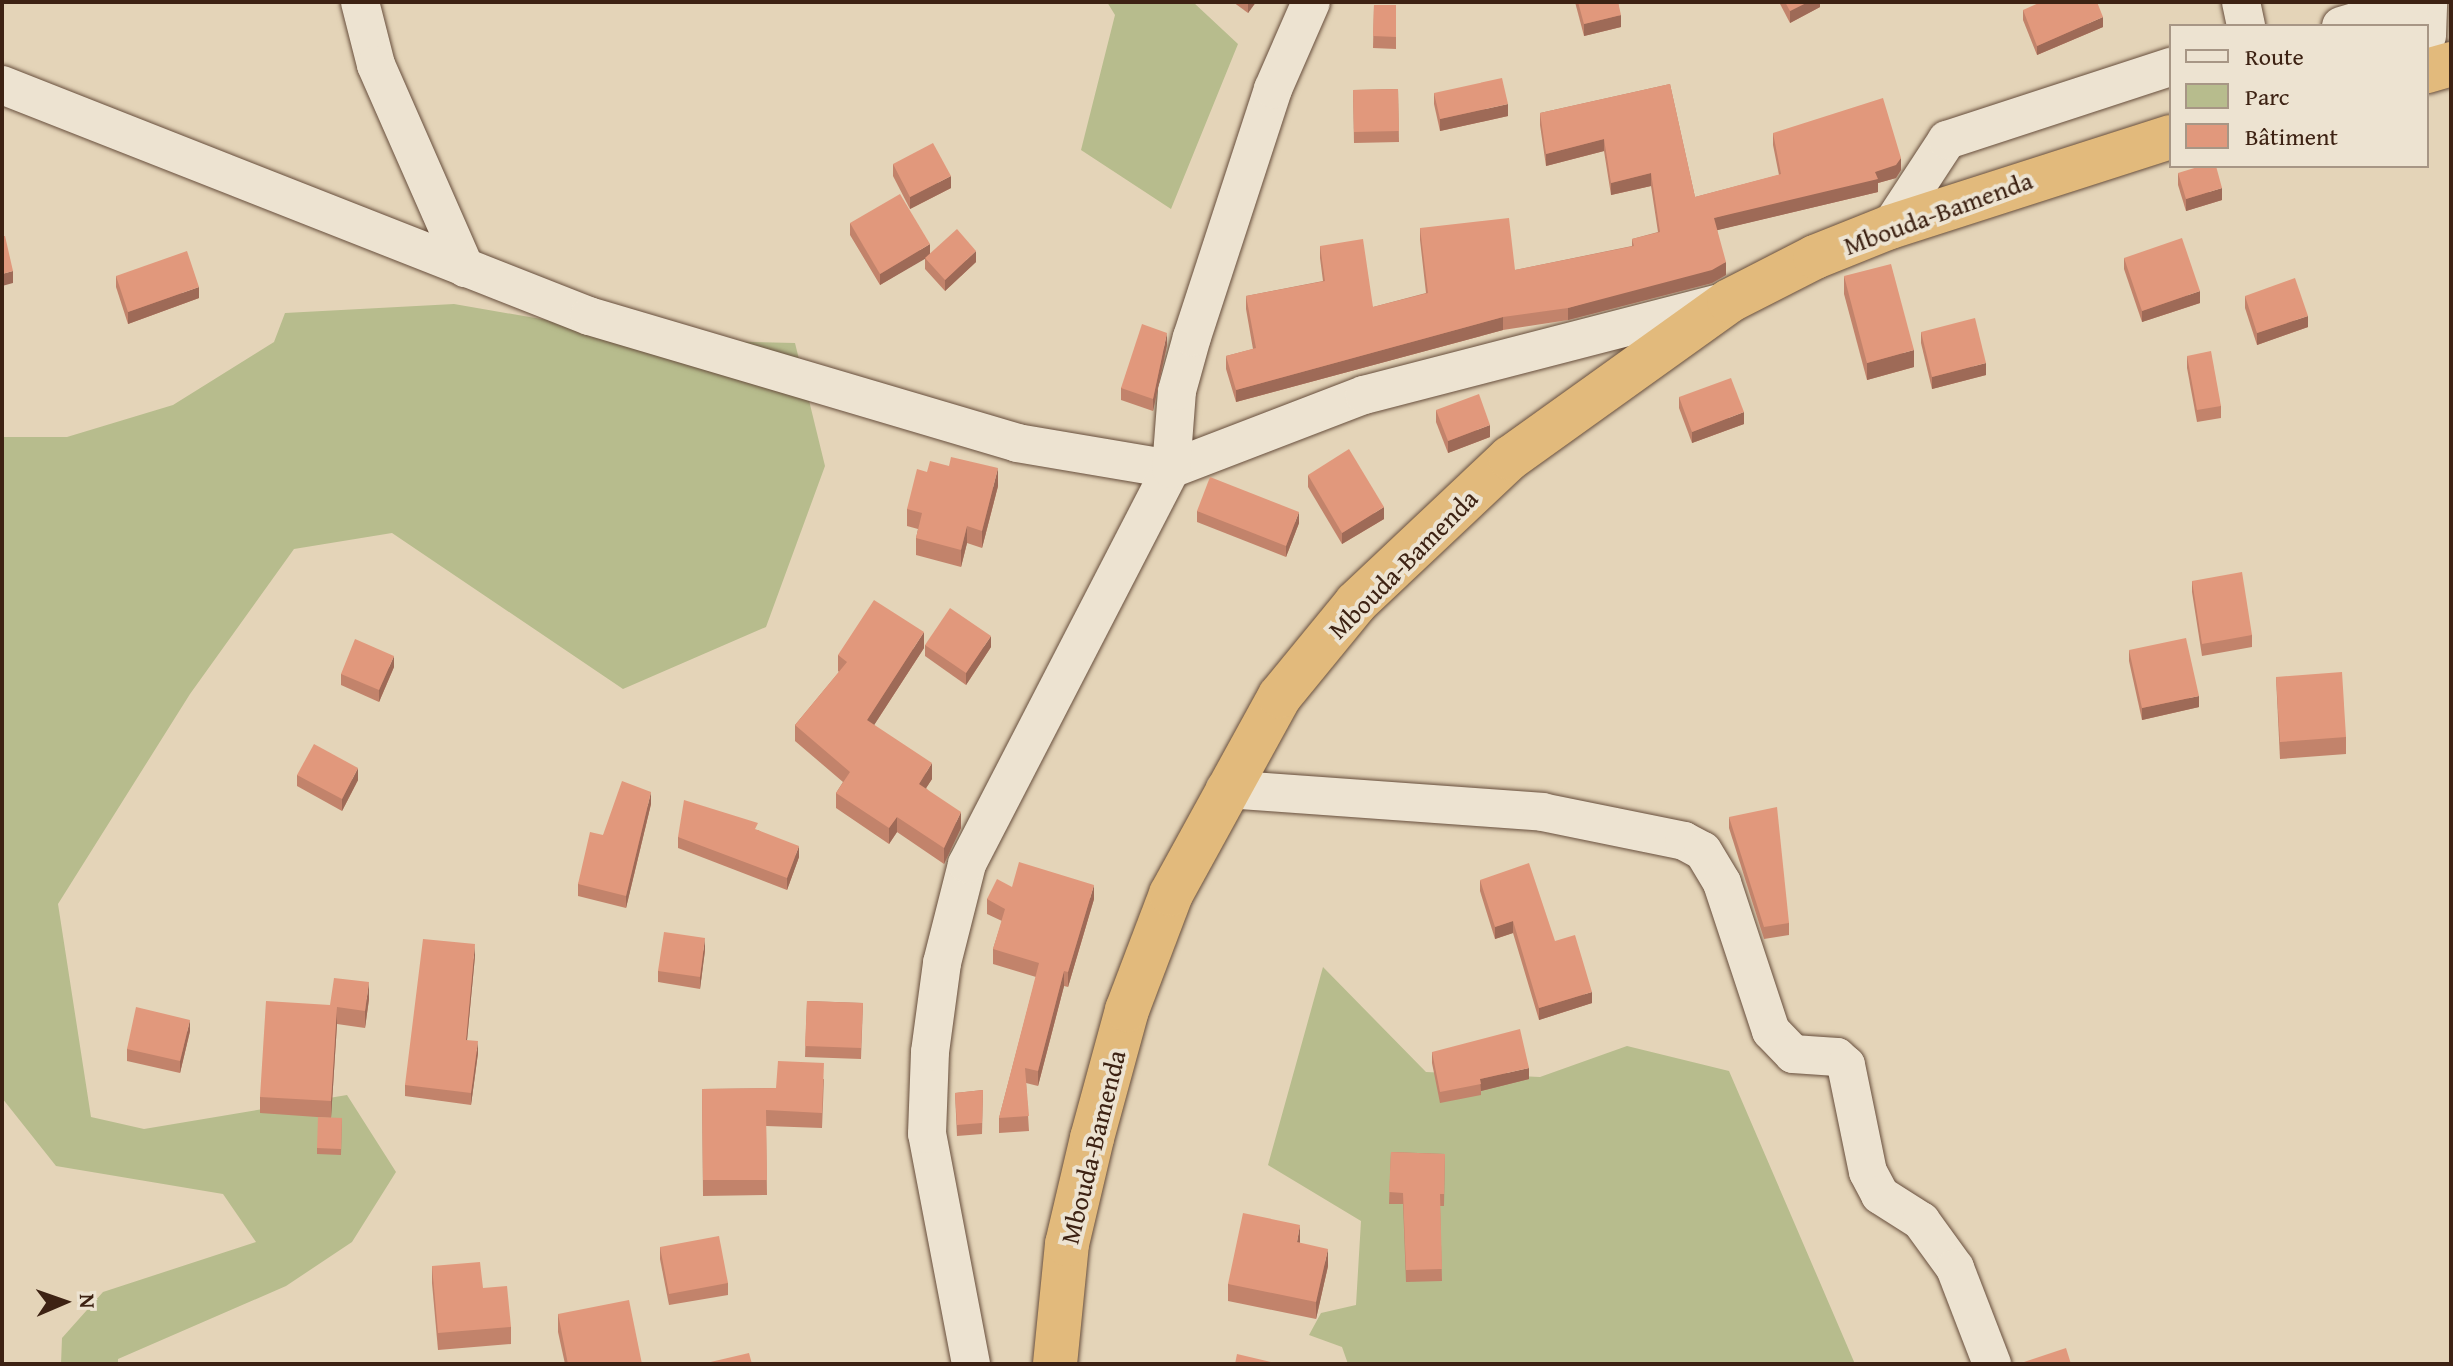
<!DOCTYPE html>
<html>
<head>
<meta charset="utf-8">
<style>
	body { margin:0 }
	#map { position:relative; width:2453px; height:1366px; overflow:hidden; background:#e4d4b8; font-family:"Gentium Book Plus",serif }
	div>[style] { position:absolute }
	.green>* { inset:0; background:#b7bc8d }
	.roads { filter:drop-shadow(0 0 2px #674e3c) drop-shadow(0 0 2px #674e3c) }
	.minor>* { height:38px; margin:-19px; padding:0 19px; transform-origin:19px; border-radius:19px; background:#ede3d1 }
	.highway>* { height:44px; margin:-22px; padding:0 22px; transform-origin:22px; border-radius:22px; background:#e2ba7c }
	.wall>* { inset:0; background:#c2836b }
	.shaded-wall>* { inset:0; background:#9e6a57 }
	.building>* { inset:0; background:#e1987c }
	span { translate:-50% -50%; white-space:nowrap; text-align:center; line-height:1.15; -webkit-text-stroke:8px #ede3d1; paint-order:stroke }
	.street-label { font-size:26px; color:#3d2213 }
	.frame { position:absolute; inset:0; border:4px solid #3d2213; pointer-events:none }
	.legend { position:absolute; left:2169px; top:24px; width:260px; height:144px; box-sizing:border-box; background:#ede3d1; border:2px solid #a79685; margin:0; padding:10px 14px; list-style:none; font-size:24px; color:#3d2213 }
	.legend li { display:flex; align-items:center; gap:16px; height:40px }
	.legend b { width:40px; border:2px solid #a79685 }
	.north { position:absolute; left:24px; top:1262px; width:80px; height:80px; -webkit-text-stroke:6px #ede3d1; paint-order:stroke; rotate:88deg; font-size:22px; font-weight:700; line-height:32px; text-align:center; color:#3d2213 }
	.north::after { content:''; display:block; margin:auto; width:28px; height:36px; background:#3d2213; clip-path:polygon(50% 0,100% 100%,50% 72%,0 100%) }
</style>
</head>
<body>
<div id="map">
	<div class="green">
		<div style="clip-path:polygon(1107px 2px,1193px 2px,1238px 44px,1171px 209px,1081px 150px,1115px 15px)"></div>
		<div style="clip-path:polygon(454px 304px,663px 340px,795px 343px,825px 466px,766px 627px,623px 689px,392px 533px,294px 549px,190px 694px,58px 904px,91px 1117px,144px 1129px,347px 1095px,396px 1172px,352px 1242px,286px 1286px,118px 1359px,118px 1364px,61px 1364px,62px 1338px,103px 1292px,256px 1242px,223px 1194px,56px 1166px,2px 1098px,2px 437px,67px 437px,173px 405px,274px 342px,285px 313px)"></div>
		<div style="clip-path:polygon(1323px 967px,1426px 1072px,1540px 1077px,1627px 1046px,1729px 1071px,1855px 1364px,1348px 1364px,1342px 1347px,1309px 1335px,1321px 1313px,1356px 1305px,1361px 1221px,1268px 1165px)"></div>
	</div>
	<div class="roads">
		<div class="minor">
			<div style="left:360px;top:2px;width:65px;rotate:75.7deg"></div>
			<div style="left:376px;top:65px;width:222px;rotate:66.3deg"></div>
			<div style="left:2241px;top:2px;width:25px;rotate:78deg"></div>
			<div style="left:2341px;top:26px;width:84px;rotate:-16.5deg"></div>
			<div style="left:2427px;top:36px;width:34px;rotate:-88deg"></div>
			<div style="left:2px;top:85px;width:631px;rotate:21.48deg"></div>
			<div style="left:589px;top:316px;width:446px;rotate:16.5deg"></div>
			<div style="left:1017px;top:443px;width:156px;rotate:9.6deg"></div>
			<div style="left:1171px;top:469px;width:207px;rotate:-21deg"></div>
			<div style="left:1364px;top:395px;width:369px;rotate:-14.5deg"></div>
			<div style="left:1890px;top:227px;width:104px;rotate:-56.8deg"></div>
			<div style="left:1947px;top:140px;width:236px;rotate:-18.1deg"></div>
			<div style="left:1225px;top:789px;width:318px;rotate:4.1deg"></div>
			<div style="left:1542px;top:812px;width:145px;rotate:11.5deg"></div>
			<div style="left:1684px;top:841px;width:21px;rotate:28deg"></div>
			<div style="left:1703px;top:851px;width:37px;rotate:59deg"></div>
			<div style="left:1722px;top:883px;width:156px;rotate:71.7deg"></div>
			<div style="left:1771px;top:1031px;width:32px;rotate:46deg"></div>
			<div style="left:1793px;top:1054px;width:44px;rotate:3.9deg"></div>
			<div style="left:1837px;top:1057px;width:12px;rotate:42deg"></div>
			<div style="left:1846px;top:1065px;width:109px;rotate:78.4deg"></div>
			<div style="left:1868px;top:1172px;width:26px;rotate:62deg"></div>
			<div style="left:1880px;top:1195px;width:49px;rotate:32.4deg"></div>
			<div style="left:1921px;top:1221px;width:58px;rotate:54.1deg"></div>
			<div style="left:1955px;top:1268px;width:103px;rotate:68.9deg"></div>
			<div style="left:971px;top:1364px;width:234px;rotate:-100.8deg"></div>
			<div style="left:927px;top:1134px;width:82px;rotate:-87.9deg"></div>
			<div style="left:930px;top:1052px;width:90px;rotate:-82.3deg"></div>
			<div style="left:942px;top:963px;width:102px;rotate:-75.8deg"></div>
			<div style="left:967px;top:864px;width:445px;rotate:-62.7deg"></div>
			<div style="left:1171px;top:469px;width:78px;rotate:-85.6deg"></div>
			<div style="left:1177px;top:391px;width:56px;rotate:-74.5deg"></div>
			<div style="left:1192px;top:337px;width:261px;rotate:-71.9deg"></div>
			<div style="left:1273px;top:89px;width:95px;rotate:-66.4deg"></div>
		</div>
		<div class="highway">
			<div style="left:2427px;top:71px;width:25px;rotate:-16deg"></div>
			<div style="left:1055px;top:1364px;width:121px;rotate:-84.3deg"></div>
			<div style="left:1067px;top:1244px;width:109px;rotate:-76.7deg"></div>
			<div style="left:1092px;top:1138px;width:133px;rotate:-74.7deg"></div>
			<div style="left:1127px;top:1010px;width:124px;rotate:-69.2deg"></div>
			<div style="left:1171px;top:894px;width:226px;rotate:-61.2deg"></div>
			<div style="left:1280px;top:696px;width:120px;rotate:-50.7deg"></div>
			<div style="left:1356px;top:603px;width:212px;rotate:-43.3deg"></div>
			<div style="left:1510px;top:458px;width:269px;rotate:-35.6deg"></div>
			<div style="left:1729px;top:301px;width:97px;rotate:-27.1deg"></div>
			<div style="left:1815px;top:257px;width:81px;rotate:-21.8deg"></div>
			<div style="left:1890px;top:227px;width:295px;rotate:-17.8deg"></div>
		</div>
	</div>
	<div class="wall">
		<div style="clip-path:polygon(1233px 2px,1256px 2px,1248px 13px)"></div>
		<div style="clip-path:polygon(1575px 2px,1618px 2px,1621px 27px,1584px 36px)"></div>
		<div style="clip-path:polygon(1779px 2px,1820px 2px,1820px 7px,1790px 23px)"></div>
		<div style="clip-path:polygon(1374px 5px,1396px 5px,1396px 49px,1373px 48px)"></div>
		<div style="clip-path:polygon(2023px 10px,2103px 27px,2037px 55px,2023px 20px)"></div>
		<div style="clip-path:polygon(1670px 84px,1695px 197px,1779px 175px,1773px 145px,1773px 133px,1901px 170px,1896px 178px,1878px 183px,1878px 192px,1717px 230px,1726px 275px,1712px 283px,1568px 320px,1503px 330px,1236px 402px,1226px 369px,1226px 356px,1253px 349px,1246px 309px,1246px 296px,1323px 281px,1320px 258px,1320px 246px,1373px 307px,1426px 293px,1420px 240px,1420px 228px,1515px 270px,1632px 246px,1632px 239px,1658px 232px,1651px 186px,1611px 195px,1604px 151px,1546px 166px,1540px 125px,1540px 113px)"></div>
		<div style="clip-path:polygon(1398px 89px,1399px 142px,1354px 143px,1353px 90px)"></div>
		<div style="clip-path:polygon(1434px 93px,1508px 116px,1440px 131px,1434px 104px)"></div>
		<div style="clip-path:polygon(893px 164px,951px 188px,910px 209px,893px 176px)"></div>
		<div style="clip-path:polygon(2178px 173px,2222px 200px,2186px 211px,2178px 185px)"></div>
		<div style="clip-path:polygon(850px 223px,930px 254px,976px 262px,945px 291px,925px 269px,925px 258px,880px 285px,850px 235px)"></div>
		<div style="clip-path:polygon(2124px 258px,2200px 303px,2142px 322px,2124px 269px)"></div>
		<div style="clip-path:polygon(116px 276px,199px 298px,128px 324px,116px 287px)"></div>
		<div style="clip-path:polygon(1844px 276px,1914px 367px,1867px 380px,1844px 294px)"></div>
		<div style="clip-path:polygon(2245px 296px,2308px 327px,2257px 345px,2245px 308px)"></div>
		<div style="clip-path:polygon(1921px 332px,1986px 375px,1932px 389px,1921px 343px)"></div>
		<div style="clip-path:polygon(1167px 345px,1153px 411px,1121px 400px,1121px 388px)"></div>
		<div style="clip-path:polygon(2187px 356px,2221px 406px,2221px 418px,2197px 422px,2187px 368px)"></div>
		<div style="clip-path:polygon(1679px 397px,1744px 424px,1692px 443px,1679px 408px)"></div>
		<div style="clip-path:polygon(1436px 410px,1490px 437px,1448px 453px,1436px 422px)"></div>
		<div style="clip-path:polygon(1308px 475px,1384px 519px,1342px 544px,1308px 487px)"></div>
		<div style="clip-path:polygon(998px 486px,982px 548px,967px 543px,961px 567px,916px 555px,916px 538px,918px 529px,907px 526px,907px 509px)"></div>
		<div style="clip-path:polygon(1197px 511px,1299px 523px,1286px 557px,1197px 522px)"></div>
		<div style="clip-path:polygon(2192px 581px,2252px 635px,2252px 647px,2202px 656px,2192px 592px)"></div>
		<div style="clip-path:polygon(925px 645px,991px 647px,966px 685px,925px 656px)"></div>
		<div style="clip-path:polygon(924px 648px,874px 725px,932px 779px,926px 788px,961px 828px,944px 864px,897px 832px,889px 844px,836px 808px,836px 793px,843px 782px,795px 741px,795px 725px,839px 672px,838px 671px,838px 655px)"></div>
		<div style="clip-path:polygon(2129px 650px,2199px 707px,2142px 720px,2129px 661px)"></div>
		<div style="clip-path:polygon(394px 667px,379px 702px,341px 685px,341px 674px)"></div>
		<div style="clip-path:polygon(2276px 677px,2346px 737px,2346px 754px,2280px 759px)"></div>
		<div style="clip-path:polygon(297px 775px,358px 780px,342px 811px,297px 786px)"></div>
		<div style="clip-path:polygon(651px 804px,626px 908px,578px 896px,578px 884px,603px 835px)"></div>
		<div style="clip-path:polygon(1729px 817px,1789px 923px,1789px 935px,1764px 939px,1729px 828px)"></div>
		<div style="clip-path:polygon(758px 830px,799px 857px,787px 890px,678px 848px,678px 837px)"></div>
		<div style="clip-path:polygon(1480px 880px,1592px 1003px,1539px 1020px,1513px 933px,1495px 939px,1480px 891px)"></div>
		<div style="clip-path:polygon(1012px 887px,1094px 899px,1068px 987px,1064px 986px,1038px 1086px,1026px 1083px,1029px 1131px,999px 1133px,999px 1118px,1036px 977px,993px 964px,993px 949px,1002px 921px,987px 914px,987px 899px)"></div>
		<div style="clip-path:polygon(705px 950px,700px 989px,658px 982px,658px 971px)"></div>
		<div style="clip-path:polygon(475px 956px,467px 1040px,478px 1053px,471px 1105px,405px 1096px,405px 1085px)"></div>
		<div style="clip-path:polygon(369px 999px,365px 1028px,337px 1024px,331px 1118px,260px 1113px,260px 1097px,330px 1005px)"></div>
		<div style="clip-path:polygon(807px 1001px,863px 1003px,861px 1059px,805px 1057px)"></div>
		<div style="clip-path:polygon(190px 1031px,180px 1073px,127px 1061px,127px 1049px)"></div>
		<div style="clip-path:polygon(1432px 1052px,1529px 1079px,1481px 1091px,1481px 1095px,1440px 1103px,1432px 1063px)"></div>
		<div style="clip-path:polygon(824px 1079px,822px 1128px,766px 1126px,767px 1195px,703px 1196px,702px 1089px,776px 1088px)"></div>
		<div style="clip-path:polygon(983px 1090px,982px 1134px,957px 1136px,955px 1093px)"></div>
		<div style="clip-path:polygon(342px 1118px,341px 1155px,317px 1154px,317px 1148px)"></div>
		<div style="clip-path:polygon(1391px 1152px,1445px 1154px,1444px 1206px,1440px 1206px,1442px 1281px,1406px 1282px,1403px 1204px,1389px 1204px)"></div>
		<div style="clip-path:polygon(1300px 1243px,1328px 1266px,1316px 1319px,1228px 1301px,1228px 1284px)"></div>
		<div style="clip-path:polygon(660px 1247px,728px 1283px,728px 1295px,669px 1305px,660px 1259px)"></div>
		<div style="clip-path:polygon(432px 1266px,483px 1288px,511px 1327px,511px 1344px,438px 1350px,432px 1283px)"></div>
		<div style="clip-path:polygon(558px 1314px,642px 1364px,565px 1364px,558px 1332px)"></div>
	</div>
	<div class="shaded-wall">
		<div style="clip-path:polygon(1248px 2px,1256px 2px,1248px 13px)"></div>
		<div style="clip-path:polygon(1808px 2px,1820px 2px,1820px 7px,1790px 23px,1790px 11px)"></div>
		<div style="clip-path:polygon(1621px 15px,1621px 27px,1584px 36px,1584px 24px)"></div>
		<div style="clip-path:polygon(2103px 17px,2103px 27px,2037px 55px,2037px 46px)"></div>
		<div style="clip-path:polygon(1508px 104px,1508px 116px,1440px 131px,1440px 119px)"></div>
		<div style="clip-path:polygon(1604px 139px,1604px 151px,1546px 166px,1546px 154px)"></div>
		<div style="clip-path:polygon(1901px 158px,1901px 170px,1896px 178px,1878px 183px,1878px 192px,1714px 231px,1714px 218px,1875px 172px)"></div>
		<div style="clip-path:polygon(1651px 173px,1651px 186px,1611px 195px,1611px 183px)"></div>
		<div style="clip-path:polygon(951px 176px,951px 188px,910px 209px,910px 197px)"></div>
		<div style="clip-path:polygon(2222px 188px,2222px 200px,2186px 211px,2186px 199px)"></div>
		<div style="clip-path:polygon(930px 244px,930px 256px,880px 285px,880px 274px)"></div>
		<div style="clip-path:polygon(976px 251px,976px 262px,945px 291px,945px 280px)"></div>
		<div style="clip-path:polygon(1726px 262px,1726px 275px,1712px 283px,1568px 320px,1568px 308px)"></div>
		<div style="clip-path:polygon(13px 271px,13px 283px,2px 286px,2px 274px)"></div>
		<div style="clip-path:polygon(199px 287px,199px 298px,128px 324px,128px 312px)"></div>
		<div style="clip-path:polygon(2200px 291px,2200px 303px,2142px 322px,2142px 311px)"></div>
		<div style="clip-path:polygon(2308px 316px,2308px 327px,2257px 345px,2257px 333px)"></div>
		<div style="clip-path:polygon(1503px 317px,1503px 330px,1236px 402px,1236px 390px)"></div>
		<div style="clip-path:polygon(1167px 333px,1167px 345px,1153px 411px,1153px 399px)"></div>
		<div style="clip-path:polygon(1914px 350px,1914px 367px,1867px 380px,1867px 363px)"></div>
		<div style="clip-path:polygon(1986px 363px,1986px 375px,1932px 389px,1932px 377px)"></div>
		<div style="clip-path:polygon(1744px 412px,1744px 424px,1692px 443px,1692px 432px)"></div>
		<div style="clip-path:polygon(1490px 425px,1490px 437px,1448px 453px,1448px 441px)"></div>
		<div style="clip-path:polygon(998px 468px,998px 486px,982px 548px,982px 531px)"></div>
		<div style="clip-path:polygon(1384px 507px,1384px 519px,1342px 544px,1342px 533px)"></div>
		<div style="clip-path:polygon(1299px 512px,1299px 523px,1286px 557px,1286px 546px)"></div>
		<div style="clip-path:polygon(967px 526px,967px 543px,961px 567px,961px 550px)"></div>
		<div style="clip-path:polygon(924px 632px,924px 648px,867px 736px,867px 720px)"></div>
		<div style="clip-path:polygon(991px 636px,991px 647px,966px 685px,966px 673px)"></div>
		<div style="clip-path:polygon(394px 656px,394px 667px,379px 702px,379px 690px)"></div>
		<div style="clip-path:polygon(2199px 696px,2199px 707px,2142px 720px,2142px 708px)"></div>
		<div style="clip-path:polygon(932px 763px,932px 779px,919px 799px,919px 784px)"></div>
		<div style="clip-path:polygon(358px 768px,358px 780px,342px 811px,342px 799px)"></div>
		<div style="clip-path:polygon(651px 792px,651px 804px,626px 908px,626px 896px)"></div>
		<div style="clip-path:polygon(961px 812px,961px 828px,944px 864px,944px 848px)"></div>
		<div style="clip-path:polygon(897px 817px,897px 832px,889px 844px,889px 828px)"></div>
		<div style="clip-path:polygon(799px 846px,799px 857px,787px 890px,787px 878px)"></div>
		<div style="clip-path:polygon(1094px 885px,1094px 899px,1068px 987px,1068px 972px)"></div>
		<div style="clip-path:polygon(1513px 921px,1513px 933px,1495px 939px,1495px 927px)"></div>
		<div style="clip-path:polygon(705px 938px,705px 950px,700px 989px,700px 977px)"></div>
		<div style="clip-path:polygon(475px 944px,475px 956px,466px 1051px,466px 1040px)"></div>
		<div style="clip-path:polygon(1064px 971px,1064px 986px,1038px 1086px,1038px 1071px)"></div>
		<div style="clip-path:polygon(369px 982px,369px 999px,365px 1028px,365px 1011px)"></div>
		<div style="clip-path:polygon(1592px 992px,1592px 1003px,1539px 1020px,1539px 1008px)"></div>
		<div style="clip-path:polygon(337px 1007px,337px 1024px,331px 1118px,331px 1101px)"></div>
		<div style="clip-path:polygon(190px 1020px,190px 1031px,180px 1073px,180px 1061px)"></div>
		<div style="clip-path:polygon(478px 1041px,478px 1053px,471px 1105px,471px 1093px)"></div>
		<div style="clip-path:polygon(1529px 1068px,1529px 1079px,1481px 1091px,1480px 1079px)"></div>
		<div style="clip-path:polygon(1300px 1225px,1300px 1242px,1297px 1259px,1297px 1242px)"></div>
		<div style="clip-path:polygon(1328px 1249px,1328px 1266px,1316px 1319px,1316px 1302px)"></div>
	</div>
	<div class="building">
		<div style="clip-path:polygon(1578px 2px,1618px 2px,1621px 15px,1584px 24px)"></div>
		<div style="clip-path:polygon(1785px 2px,1808px 2px,1790px 11px)"></div>
		<div style="clip-path:polygon(2041px 2px,2097px 2px,2103px 17px,2037px 46px,2023px 10px)"></div>
		<div style="clip-path:polygon(1374px 5px,1396px 5px,1396px 37px,1373px 36px)"></div>
		<div style="clip-path:polygon(1502px 78px,1508px 104px,1440px 119px,1434px 93px)"></div>
		<div style="clip-path:polygon(1670px 84px,1695px 197px,1781px 174px,1773px 133px,1883px 98px,1901px 158px,1896px 165px,1875px 172px,1878px 179px,1714px 218px,1726px 262px,1712px 270px,1568px 308px,1503px 317px,1236px 390px,1226px 356px,1256px 348px,1246px 296px,1325px 281px,1320px 246px,1363px 239px,1373px 307px,1428px 293px,1420px 228px,1509px 218px,1515px 270px,1634px 246px,1632px 239px,1660px 232px,1651px 173px,1611px 183px,1604px 139px,1546px 154px,1540px 113px)"></div>
		<div style="clip-path:polygon(1398px 89px,1399px 131px,1354px 132px,1353px 90px)"></div>
		<div style="clip-path:polygon(933px 143px,951px 176px,910px 197px,893px 164px)"></div>
		<div style="clip-path:polygon(2201px 166px,2216px 166px,2222px 188px,2186px 199px,2178px 173px)"></div>
		<div style="clip-path:polygon(900px 194px,930px 244px,880px 274px,850px 223px)"></div>
		<div style="clip-path:polygon(957px 229px,976px 251px,945px 280px,925px 258px)"></div>
		<div style="clip-path:polygon(2px 236px,5px 236px,13px 271px,2px 274px)"></div>
		<div style="clip-path:polygon(2182px 238px,2200px 291px,2142px 311px,2124px 258px)"></div>
		<div style="clip-path:polygon(187px 251px,199px 287px,128px 312px,116px 276px)"></div>
		<div style="clip-path:polygon(1891px 264px,1914px 350px,1867px 363px,1844px 276px)"></div>
		<div style="clip-path:polygon(2295px 278px,2308px 316px,2257px 333px,2245px 296px)"></div>
		<div style="clip-path:polygon(1975px 318px,1986px 363px,1932px 377px,1921px 332px)"></div>
		<div style="clip-path:polygon(1142px 324px,1167px 333px,1153px 399px,1121px 388px)"></div>
		<div style="clip-path:polygon(2211px 351px,2221px 406px,2197px 410px,2187px 356px)"></div>
		<div style="clip-path:polygon(1731px 378px,1744px 412px,1692px 432px,1679px 397px)"></div>
		<div style="clip-path:polygon(1479px 394px,1490px 425px,1448px 441px,1436px 410px)"></div>
		<div style="clip-path:polygon(1349px 449px,1384px 507px,1342px 533px,1308px 475px)"></div>
		<div style="clip-path:polygon(951px 457px,998px 468px,982px 531px,967px 526px,961px 550px,916px 538px,922px 513px,907px 509px,917px 469px,927px 472px,930px 461px,949px 466px)"></div>
		<div style="clip-path:polygon(1210px 477px,1299px 512px,1286px 546px,1197px 511px)"></div>
		<div style="clip-path:polygon(2242px 572px,2252px 635px,2202px 644px,2192px 581px)"></div>
		<div style="clip-path:polygon(874px 600px,924px 632px,867px 720px,932px 763px,919px 784px,961px 812px,944px 848px,897px 817px,889px 828px,836px 793px,850px 772px,795px 725px,847px 662px,838px 655px)"></div>
		<div style="clip-path:polygon(950px 608px,991px 636px,966px 673px,925px 645px)"></div>
		<div style="clip-path:polygon(2186px 638px,2199px 696px,2142px 708px,2129px 650px)"></div>
		<div style="clip-path:polygon(355px 639px,394px 656px,379px 690px,341px 674px)"></div>
		<div style="clip-path:polygon(2342px 672px,2346px 737px,2280px 742px,2276px 677px)"></div>
		<div style="clip-path:polygon(314px 744px,358px 768px,342px 799px,297px 775px)"></div>
		<div style="clip-path:polygon(622px 781px,651px 792px,626px 896px,578px 884px,590px 832px,603px 835px)"></div>
		<div style="clip-path:polygon(684px 800px,758px 823px,755px 829px,799px 846px,787px 878px,678px 837px)"></div>
		<div style="clip-path:polygon(1777px 807px,1789px 923px,1764px 927px,1729px 817px)"></div>
		<div style="clip-path:polygon(1019px 862px,1094px 885px,1068px 972px,1064px 971px,1038px 1071px,1025px 1068px,1029px 1116px,999px 1118px,1039px 963px,993px 949px,1005px 909px,987px 899px,997px 879px,1012px 887px)"></div>
		<div style="clip-path:polygon(1529px 863px,1555px 941px,1575px 935px,1592px 992px,1539px 1008px,1513px 921px,1495px 927px,1480px 880px)"></div>
		<div style="clip-path:polygon(664px 932px,705px 938px,700px 977px,658px 971px)"></div>
		<div style="clip-path:polygon(423px 939px,475px 944px,466px 1040px,478px 1041px,471px 1093px,405px 1085px)"></div>
		<div style="clip-path:polygon(334px 978px,369px 982px,365px 1011px,337px 1007px,331px 1101px,260px 1097px,266px 1001px,330px 1005px)"></div>
		<div style="clip-path:polygon(807px 1001px,863px 1003px,861px 1048px,805px 1046px)"></div>
		<div style="clip-path:polygon(136px 1007px,190px 1020px,180px 1061px,127px 1049px)"></div>
		<div style="clip-path:polygon(1520px 1029px,1529px 1068px,1480px 1079px,1481px 1084px,1440px 1092px,1432px 1052px)"></div>
		<div style="clip-path:polygon(778px 1061px,824px 1063px,822px 1113px,766px 1110px,767px 1180px,703px 1180px,702px 1089px,776px 1088px)"></div>
		<div style="clip-path:polygon(983px 1090px,982px 1123px,957px 1125px,955px 1093px)"></div>
		<div style="clip-path:polygon(318px 1117px,342px 1118px,341px 1149px,317px 1148px)"></div>
		<div style="clip-path:polygon(1391px 1152px,1445px 1154px,1444px 1194px,1440px 1194px,1442px 1269px,1406px 1270px,1403px 1193px,1389px 1192px)"></div>
		<div style="clip-path:polygon(1243px 1213px,1300px 1225px,1297px 1242px,1328px 1249px,1316px 1302px,1228px 1284px)"></div>
		<div style="clip-path:polygon(719px 1236px,728px 1283px,669px 1294px,660px 1247px)"></div>
		<div style="clip-path:polygon(480px 1262px,483px 1288px,507px 1286px,511px 1327px,438px 1333px,432px 1266px)"></div>
		<div style="clip-path:polygon(629px 1300px,642px 1364px,568px 1364px,558px 1314px)"></div>
		<div style="clip-path:polygon(2066px 1348px,2071px 1364px,2018px 1364px)"></div>
		<div style="clip-path:polygon(749px 1353px,752px 1364px,702px 1364px)"></div>
		<div style="clip-path:polygon(1237px 1354px,1280px 1364px,1235px 1364px)"></div>
	</div>
	<div class="street-label">
		<span style="left:1938px;top:213px;rotate:-20deg">Mbouda-Bamenda</span>
		<span style="left:1403px;top:564px;rotate:-45deg">Mbouda-Bamenda</span>
		<span style="left:1093px;top:1147px;rotate:-76deg">Mbouda-Bamenda</span>
	</div>
	<div class="frame"></div>
	<ul class="legend">
	<li><b style="height:10px;background:#ede3d1"></b>Route</li>
	<li><b style="height:22px;background:#b7bc8d"></b>Parc</li>
	<li><b style="height:22px;background:#e1987c"></b>Bâtiment</li>
	</ul>
	<div class="north">N</div>
</div>
</body>
</html>
